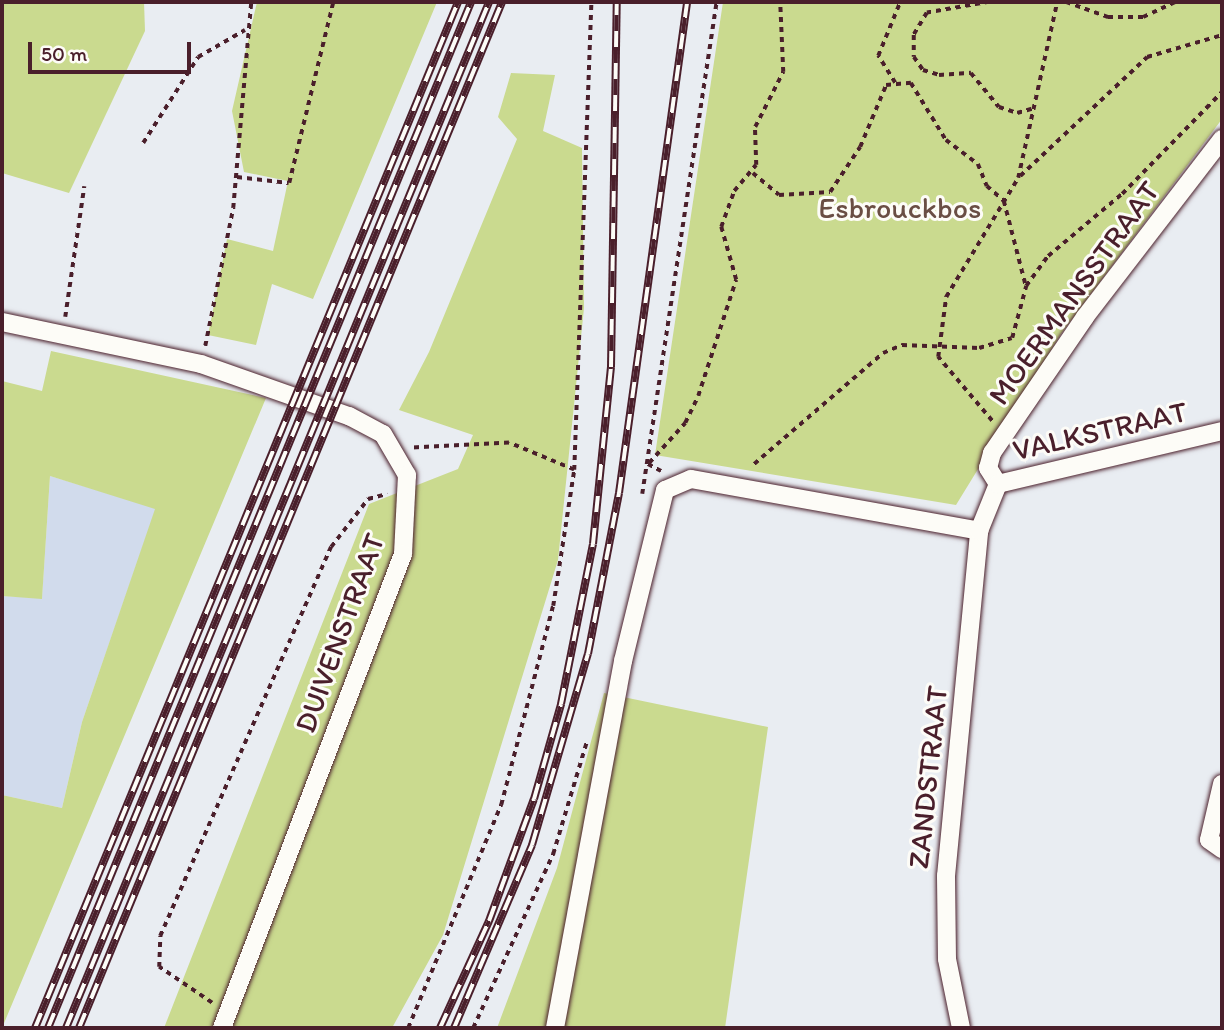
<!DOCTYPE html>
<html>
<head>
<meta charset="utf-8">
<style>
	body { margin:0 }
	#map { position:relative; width:1224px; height:1030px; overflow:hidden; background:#e9edf2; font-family:Itim,sans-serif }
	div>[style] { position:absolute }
	.built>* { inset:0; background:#d1dbec }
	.green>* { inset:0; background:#cada8f }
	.path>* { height:3.5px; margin-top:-1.75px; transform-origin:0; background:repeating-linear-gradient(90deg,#4a1f2b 0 5px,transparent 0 10px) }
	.roads { filter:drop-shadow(0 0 2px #4a1f2b) drop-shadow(0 0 2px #4a1f2b) }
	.minor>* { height:18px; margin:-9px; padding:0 9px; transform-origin:9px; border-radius:9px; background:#fdfcf7 }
	.rail>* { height:8px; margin-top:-4px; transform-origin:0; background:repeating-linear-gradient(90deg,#fdfcf7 0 16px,#4a1f2b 0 32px); box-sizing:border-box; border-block:2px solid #4a1f2b }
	span { translate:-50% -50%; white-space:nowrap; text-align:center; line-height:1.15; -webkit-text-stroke:6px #fdfcf7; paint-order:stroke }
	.park-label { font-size:30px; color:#6a4e44 }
	.street-label { font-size:30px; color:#4a1f2b }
	.frame { position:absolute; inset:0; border:4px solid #4a1f2b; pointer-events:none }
	.scale { position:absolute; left:28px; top:42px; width:163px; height:32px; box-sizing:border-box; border:4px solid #4a1f2b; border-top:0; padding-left:9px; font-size:21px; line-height:24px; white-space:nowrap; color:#4a1f2b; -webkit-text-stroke:5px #fdfcf7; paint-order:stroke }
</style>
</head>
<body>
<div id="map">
	<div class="built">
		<div style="clip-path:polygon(50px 476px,156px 508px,82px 722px,62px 808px,2px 795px,2px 596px,42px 598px)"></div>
	</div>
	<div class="green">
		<div style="clip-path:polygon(2px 2px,144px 2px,145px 31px,69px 193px,2px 173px)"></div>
		<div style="clip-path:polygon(257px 2px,437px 2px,313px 299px,272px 284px,256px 345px,208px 335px,227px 239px,273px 251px,288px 181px,244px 172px,232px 111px)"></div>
		<div style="clip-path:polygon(723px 2px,1222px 2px,1222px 119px,1061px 334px,956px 505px,655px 455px)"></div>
		<div style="clip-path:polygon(511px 73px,555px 75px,543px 131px,582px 148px,584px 308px,558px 560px,443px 935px,392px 1028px,164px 1028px,369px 504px,458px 469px,473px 435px,399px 410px,429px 352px,517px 139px,498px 117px)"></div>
		<div style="clip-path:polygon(51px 351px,266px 398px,2px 1028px,2px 795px,62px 808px,82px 722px,155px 509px,50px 476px,42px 599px,2px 596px,2px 381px,42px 391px)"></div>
		<div style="clip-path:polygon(604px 693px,768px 727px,725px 1028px,497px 1028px,557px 868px)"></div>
	</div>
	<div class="path">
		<div style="left:990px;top:2px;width:64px;rotate:170.1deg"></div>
		<div style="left:927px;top:13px;width:26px;rotate:121deg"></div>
		<div style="left:914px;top:35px;width:22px;rotate:90deg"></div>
		<div style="left:914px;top:57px;width:16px;rotate:55deg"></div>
		<div style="left:923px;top:70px;width:17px;rotate:17deg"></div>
		<div style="left:939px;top:75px;width:32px;rotate:-4deg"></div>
		<div style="left:971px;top:73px;width:44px;rotate:50.5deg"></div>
		<div style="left:999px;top:107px;width:19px;rotate:18deg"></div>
		<div style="left:1017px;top:113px;width:19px;rotate:-16deg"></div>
		<div style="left:1066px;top:2px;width:45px;rotate:19.7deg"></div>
		<div style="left:1108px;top:17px;width:35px"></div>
		<div style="left:1143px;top:17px;width:35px;rotate:-25deg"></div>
		<div style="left:895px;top:83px;width:32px;rotate:-122deg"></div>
		<div style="left:878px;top:56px;width:58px;rotate:-67.8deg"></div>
		<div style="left:143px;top:143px;width:102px;rotate:-57.4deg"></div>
		<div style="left:198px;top:57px;width:54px;rotate:-29.9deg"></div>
		<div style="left:753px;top:173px;width:34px;rotate:40deg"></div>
		<div style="left:779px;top:195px;width:51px;rotate:-3.4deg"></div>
		<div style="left:830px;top:192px;width:54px;rotate:-56.3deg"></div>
		<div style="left:860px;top:147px;width:67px;rotate:-67.2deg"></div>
		<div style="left:886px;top:85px;width:25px;rotate:-5deg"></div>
		<div style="left:911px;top:83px;width:67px;rotate:58.4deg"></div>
		<div style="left:946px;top:140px;width:40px;rotate:37deg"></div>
		<div style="left:978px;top:164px;width:24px;rotate:68deg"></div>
		<div style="left:987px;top:186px;width:23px;rotate:41deg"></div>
		<div style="left:1004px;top:201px;width:88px;rotate:75.5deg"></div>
		<div style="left:1020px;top:176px;width:174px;rotate:-43.1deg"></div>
		<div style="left:1147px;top:57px;width:78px;rotate:-16.3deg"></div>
		<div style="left:237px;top:177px;width:52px;rotate:6.6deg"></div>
		<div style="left:289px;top:183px;width:186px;rotate:-76.3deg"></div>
		<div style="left:65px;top:317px;width:132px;rotate:-81.7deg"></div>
		<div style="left:205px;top:346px;width:141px;rotate:-78.5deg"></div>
		<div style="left:233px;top:208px;width:207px;rotate:-85deg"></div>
		<div style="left:992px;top:421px;width:84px;rotate:-130.2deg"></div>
		<div style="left:938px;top:357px;width:61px;rotate:-82.4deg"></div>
		<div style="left:946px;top:297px;width:139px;rotate:-58.8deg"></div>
		<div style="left:1018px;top:178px;width:180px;rotate:-77.5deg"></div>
		<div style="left:649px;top:463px;width:54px;rotate:-48deg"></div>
		<div style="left:685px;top:423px;width:30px;rotate:-64deg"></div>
		<div style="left:698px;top:396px;width:122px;rotate:-71.9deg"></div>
		<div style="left:736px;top:280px;width:55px;rotate:-105.8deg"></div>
		<div style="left:721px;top:227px;width:38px;rotate:-70deg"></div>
		<div style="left:734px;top:191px;width:34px;rotate:-50deg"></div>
		<div style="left:756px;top:165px;width:38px;rotate:-92deg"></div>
		<div style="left:755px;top:127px;width:62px;rotate:-63deg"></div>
		<div style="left:783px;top:72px;width:70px;rotate:-92.5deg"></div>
		<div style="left:648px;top:464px;width:15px;rotate:28deg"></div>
		<div style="left:754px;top:464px;width:170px;rotate:-40.7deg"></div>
		<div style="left:883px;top:353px;width:21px;rotate:-23deg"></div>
		<div style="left:902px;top:345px;width:77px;rotate:2.2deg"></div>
		<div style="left:979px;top:348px;width:34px;rotate:-17deg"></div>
		<div style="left:1012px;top:338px;width:54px;rotate:-74.9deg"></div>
		<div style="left:1026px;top:286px;width:37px;rotate:-54deg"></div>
		<div style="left:1048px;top:256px;width:97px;rotate:-40deg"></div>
		<div style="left:1122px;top:194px;width:143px;rotate:-45.6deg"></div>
		<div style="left:574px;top:470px;width:468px;rotate:-87.9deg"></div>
		<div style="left:642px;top:494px;width:498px;rotate:-81.4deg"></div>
		<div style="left:212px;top:1003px;width:64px;rotate:-145.8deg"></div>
		<div style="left:159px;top:967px;width:31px;rotate:-88deg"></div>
		<div style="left:160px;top:936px;width:425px;rotate:-66.3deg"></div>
		<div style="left:331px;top:547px;width:61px;rotate:-52.4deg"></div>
		<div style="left:368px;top:499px;width:20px;rotate:-15deg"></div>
		<div style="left:408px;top:1028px;width:242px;rotate:-67.4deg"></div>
		<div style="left:501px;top:805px;width:206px;rotate:-75.4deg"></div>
		<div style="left:553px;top:606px;width:138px;rotate:-81.2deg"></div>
		<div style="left:574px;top:470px;width:70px;rotate:-157.4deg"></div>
		<div style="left:509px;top:443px;width:97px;rotate:177deg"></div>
		<div style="left:473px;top:1028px;width:192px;rotate:-65.3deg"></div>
		<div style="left:553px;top:854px;width:118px;rotate:-73.3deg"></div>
	</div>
	<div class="roads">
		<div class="minor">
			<div style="left:2px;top:322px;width:203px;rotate:11.9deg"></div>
			<div style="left:201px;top:364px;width:157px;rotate:19.4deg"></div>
			<div style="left:349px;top:416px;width:38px;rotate:28deg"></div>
			<div style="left:383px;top:434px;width:48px;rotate:59.7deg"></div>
			<div style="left:407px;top:475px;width:79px;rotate:92.9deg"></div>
			<div style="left:403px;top:554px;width:507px;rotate:110.9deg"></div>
			<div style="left:998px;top:484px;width:19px;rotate:-122deg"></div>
			<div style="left:988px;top:468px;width:16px;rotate:-75deg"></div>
			<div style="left:992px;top:453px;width:165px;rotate:-55.6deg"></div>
			<div style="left:1085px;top:317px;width:225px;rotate:-52.4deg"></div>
			<div style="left:1222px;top:784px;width:57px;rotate:103.1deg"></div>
			<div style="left:1209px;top:840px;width:16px;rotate:35deg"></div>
			<div style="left:555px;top:1028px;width:373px;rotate:-79.5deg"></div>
			<div style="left:623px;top:661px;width:176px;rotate:-76.2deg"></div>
			<div style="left:665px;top:490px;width:28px;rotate:-23deg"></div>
			<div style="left:691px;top:479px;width:293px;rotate:10.2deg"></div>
			<div style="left:961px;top:1028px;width:70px;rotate:-101.5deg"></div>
			<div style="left:947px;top:959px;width:83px;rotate:-90.7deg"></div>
			<div style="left:946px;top:876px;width:347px;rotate:-84.5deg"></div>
			<div style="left:979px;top:531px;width:51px;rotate:-68deg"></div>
			<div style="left:998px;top:484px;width:230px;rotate:-13.3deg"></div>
		</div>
	</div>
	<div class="rail">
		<div style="left:35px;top:1028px;width:1110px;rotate:-67.59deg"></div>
		<div style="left:48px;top:1028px;width:1110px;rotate:-67.59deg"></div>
		<div style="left:66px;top:1028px;width:1110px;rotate:-67.59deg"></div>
		<div style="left:79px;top:1028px;width:1110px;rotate:-67.59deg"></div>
		<div style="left:440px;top:1028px;width:118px;rotate:-65.4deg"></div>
		<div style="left:489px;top:921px;width:130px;rotate:-69.8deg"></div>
		<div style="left:534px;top:799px;width:99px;rotate:-74.1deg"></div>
		<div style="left:561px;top:704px;width:163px;rotate:-78.7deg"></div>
		<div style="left:593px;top:544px;width:178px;rotate:-84.2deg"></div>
		<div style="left:611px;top:367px;width:365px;rotate:-89.1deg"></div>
		<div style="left:454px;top:1028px;width:199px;rotate:-66.9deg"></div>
		<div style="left:532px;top:845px;width:199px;rotate:-73.7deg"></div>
		<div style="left:588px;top:654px;width:164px;rotate:-79.1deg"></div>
		<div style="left:619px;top:493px;width:496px;rotate:-82.1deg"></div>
	</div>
	<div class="park-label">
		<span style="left:900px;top:208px">Esbrouckbos</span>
	</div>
	<div class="street-label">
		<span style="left:1074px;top:293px;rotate:-54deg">MOERMANSSTRAAT</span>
		<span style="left:1100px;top:431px;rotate:-13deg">VALKSTRAAT</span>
		<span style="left:340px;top:633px;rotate:-70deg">DUIVENSTRAAT</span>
		<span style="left:928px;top:777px;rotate:-84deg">ZANDSTRAAT</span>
	</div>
	<div class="frame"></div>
	<div class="scale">50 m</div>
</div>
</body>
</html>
